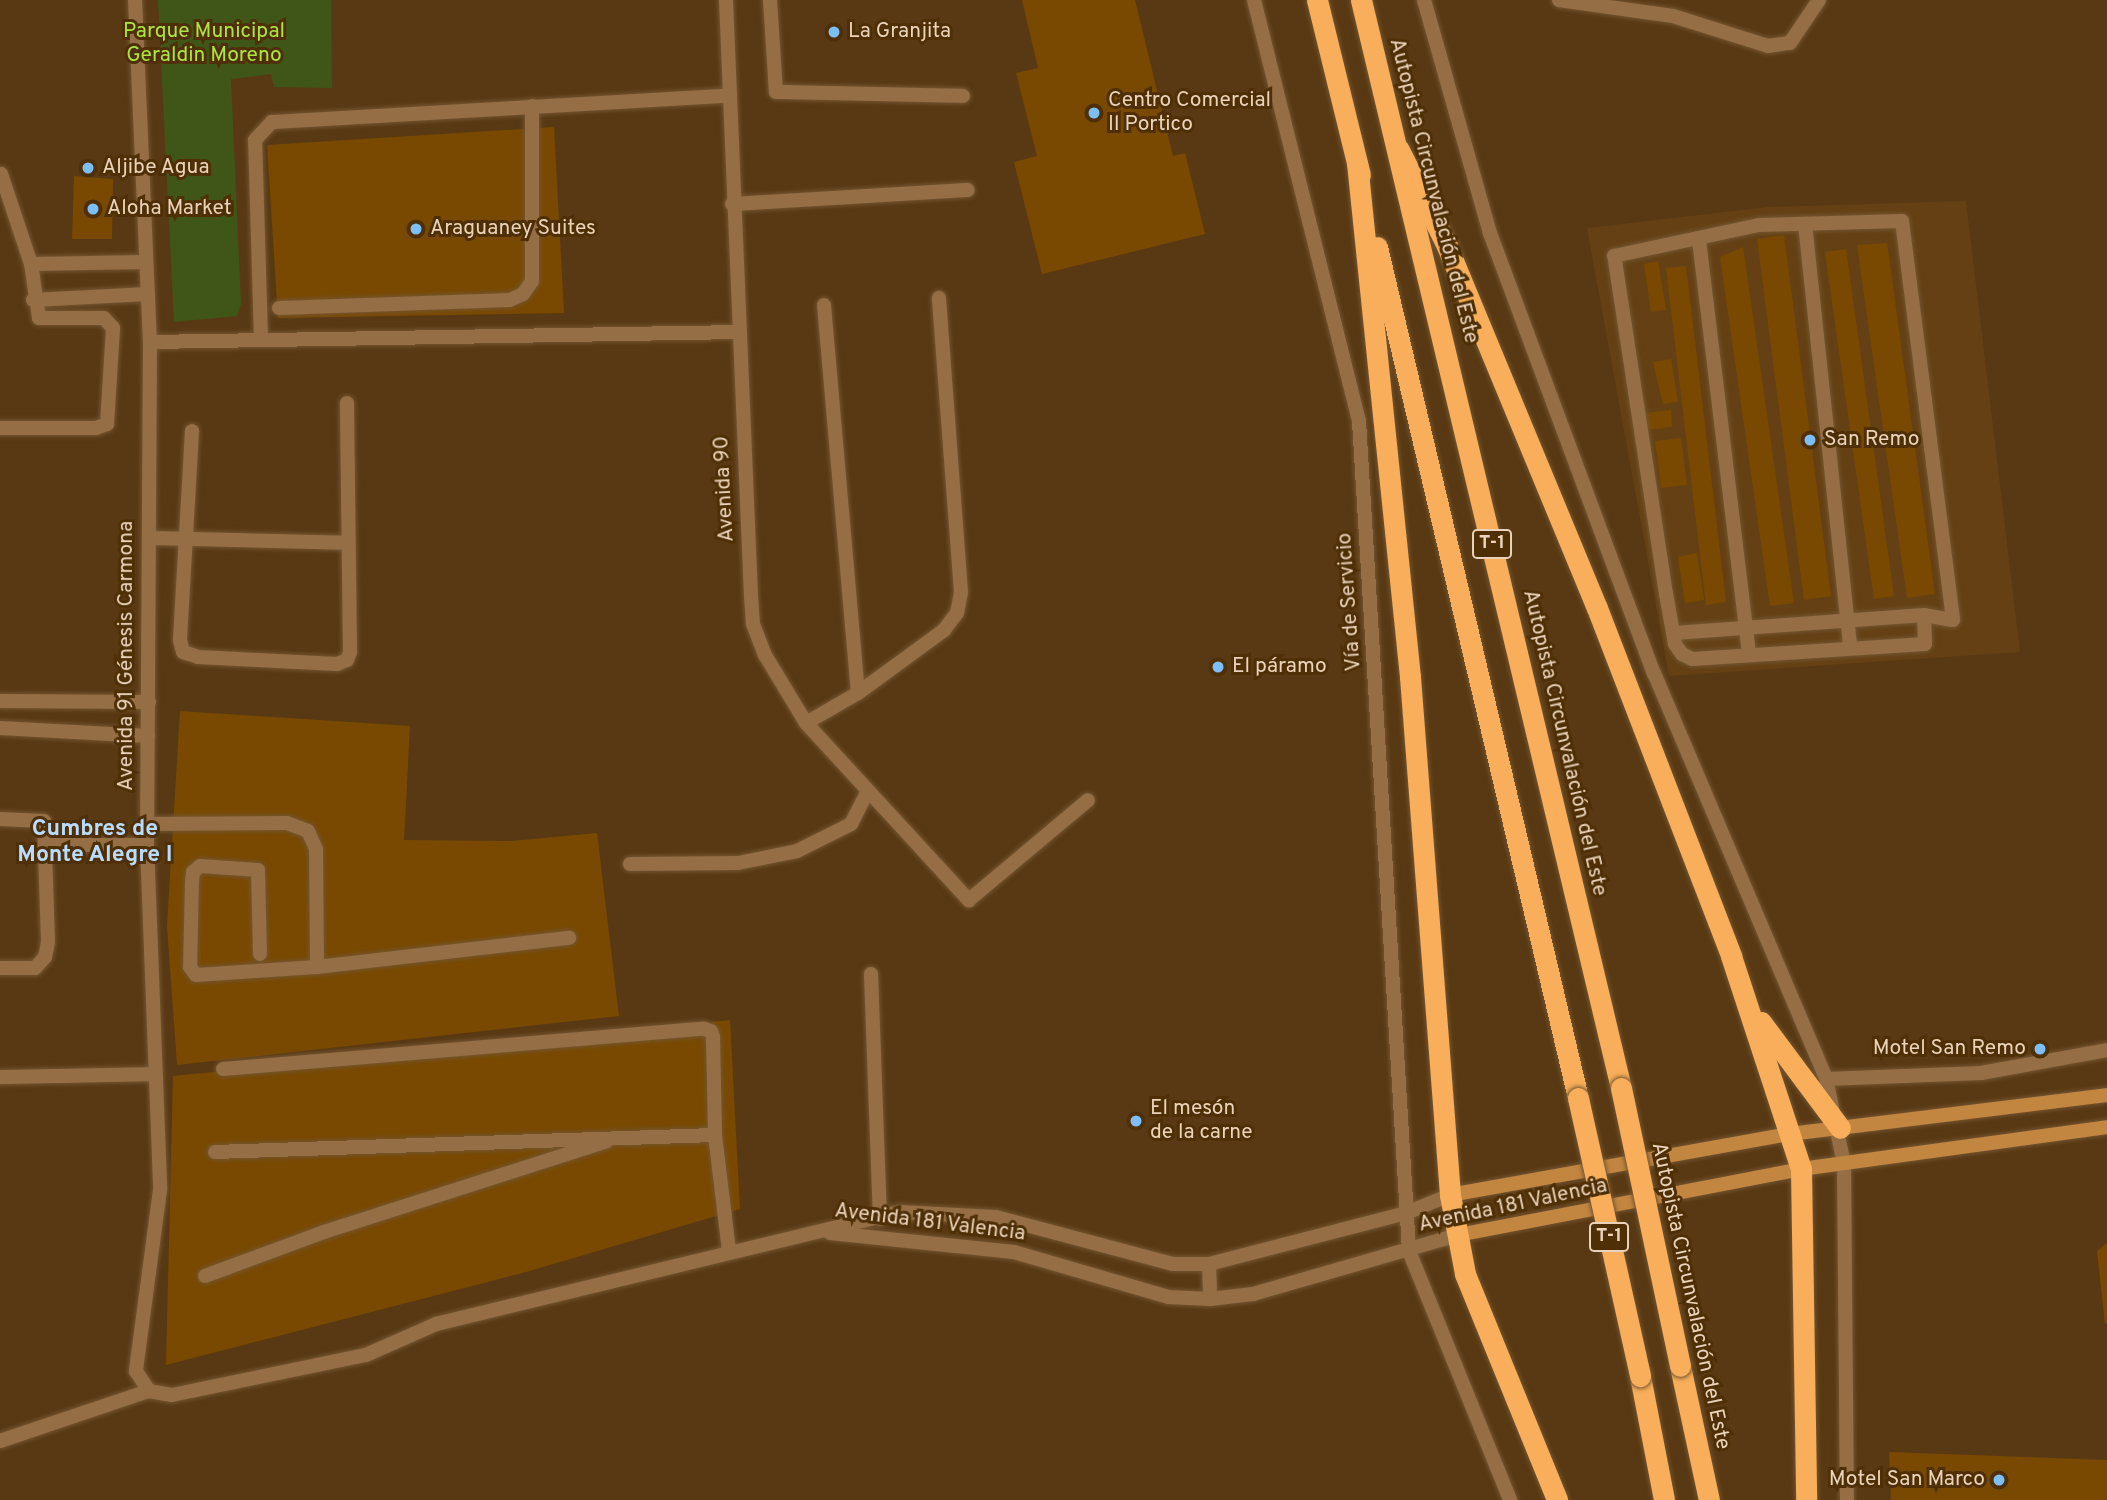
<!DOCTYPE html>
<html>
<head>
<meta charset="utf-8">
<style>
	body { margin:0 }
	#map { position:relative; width:2107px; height:1500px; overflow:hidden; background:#593913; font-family:Overpass,sans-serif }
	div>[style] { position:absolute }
	.built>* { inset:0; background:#654014 }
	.green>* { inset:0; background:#3f5618 }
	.building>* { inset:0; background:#794901 }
	.roads { filter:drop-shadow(0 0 2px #735531) drop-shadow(0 0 2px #735531) }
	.street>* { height:14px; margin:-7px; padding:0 7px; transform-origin:7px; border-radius:7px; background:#956e46 }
	.secondary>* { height:14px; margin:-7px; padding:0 7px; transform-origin:7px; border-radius:7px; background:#c28641 }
	.highway>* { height:21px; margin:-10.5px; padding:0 10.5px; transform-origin:10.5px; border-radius:10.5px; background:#f8ae5a }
	.bridges { filter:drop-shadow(0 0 2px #735531) drop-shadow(0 0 2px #735531) }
	.highway-bridge>* { height:21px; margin:-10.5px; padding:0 10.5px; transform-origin:10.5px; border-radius:10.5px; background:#f8ae5a }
	.dots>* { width:19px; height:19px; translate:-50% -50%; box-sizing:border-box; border:4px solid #4e2f06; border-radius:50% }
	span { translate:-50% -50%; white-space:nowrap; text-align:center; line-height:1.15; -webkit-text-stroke:6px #4e2f06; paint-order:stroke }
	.shield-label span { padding:2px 5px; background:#4e2f06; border:2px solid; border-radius:5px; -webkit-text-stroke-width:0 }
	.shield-label { font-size:19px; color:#ebd3ba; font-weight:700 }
	.park-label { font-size:21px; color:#ace541 }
	.poi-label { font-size:21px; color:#ebd3ba }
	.left { translate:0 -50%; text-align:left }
	.right { translate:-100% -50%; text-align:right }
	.street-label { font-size:21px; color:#ebd3ba }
	.neighbourhood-label { font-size:23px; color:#b9dcfe; font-weight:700 }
</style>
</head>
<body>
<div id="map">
	<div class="built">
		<div style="clip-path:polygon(1966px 201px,2020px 652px,1669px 676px,1587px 228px,1768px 207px)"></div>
	</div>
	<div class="green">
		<div style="clip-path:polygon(158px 0,331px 0,332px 88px,274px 87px,271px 74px,231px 79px,241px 304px,237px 316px,174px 322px)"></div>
	</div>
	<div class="building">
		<div style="clip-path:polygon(1022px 0,1135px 0,1173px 156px,1185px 153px,1205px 234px,1042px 274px,1014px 162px,1037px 156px,1016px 73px,1038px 68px)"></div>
		<div style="clip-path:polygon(554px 127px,564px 313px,278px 318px,267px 145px)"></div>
		<div style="clip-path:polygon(74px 176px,113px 179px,112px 239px,72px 239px)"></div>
		<div style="clip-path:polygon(1784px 235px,1831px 596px,1804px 600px,1757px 239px)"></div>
		<div style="clip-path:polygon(1887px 243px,1935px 594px,1907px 598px,1857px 245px)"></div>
		<div style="clip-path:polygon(1743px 247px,1794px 603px,1770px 606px,1720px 257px)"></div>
		<div style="clip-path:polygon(1846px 249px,1894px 596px,1874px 599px,1825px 252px)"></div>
		<div style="clip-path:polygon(1658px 261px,1666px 310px,1651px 312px,1644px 264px)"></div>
		<div style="clip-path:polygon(1686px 266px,1726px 602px,1706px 605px,1666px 268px)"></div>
		<div style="clip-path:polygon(1671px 359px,1678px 402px,1663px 404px,1653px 362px)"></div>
		<div style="clip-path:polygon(1671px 410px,1672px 427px,1647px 430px,1645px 413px)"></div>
		<div style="clip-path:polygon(1681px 438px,1687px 485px,1661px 488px,1655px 441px)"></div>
		<div style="clip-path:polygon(1697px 553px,1704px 600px,1685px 603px,1678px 557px)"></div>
		<div style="clip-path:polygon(180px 711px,410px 726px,404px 840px,511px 841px,597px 833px,619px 1016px,177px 1065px,167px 926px)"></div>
		<div style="clip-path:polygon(730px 1020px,740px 1209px,526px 1272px,166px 1365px,173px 1076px)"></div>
		<div style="clip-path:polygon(2107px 1243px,2107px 1323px,2105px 1324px,2097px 1251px)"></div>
		<div style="clip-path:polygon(1889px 1452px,2107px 1460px,2107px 1500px,1891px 1500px)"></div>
	</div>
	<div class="roads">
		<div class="street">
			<div style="left:135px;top:0;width:342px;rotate:87.5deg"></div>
			<div style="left:150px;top:342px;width:503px;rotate:90.34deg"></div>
			<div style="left:147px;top:845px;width:345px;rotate:87.8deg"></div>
			<div style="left:160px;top:1190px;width:183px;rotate:97.6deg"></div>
			<div style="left:136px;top:1371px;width:24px;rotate:57deg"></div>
			<div style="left:726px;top:0;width:597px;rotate:87.6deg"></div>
			<div style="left:751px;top:596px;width:28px;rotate:86deg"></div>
			<div style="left:753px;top:624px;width:33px;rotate:69deg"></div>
			<div style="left:765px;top:655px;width:79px;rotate:58.9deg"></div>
			<div style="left:806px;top:723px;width:241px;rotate:47.4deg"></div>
			<div style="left:969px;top:900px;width:155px;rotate:-40deg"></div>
			<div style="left:770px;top:0;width:92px;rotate:86.3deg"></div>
			<div style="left:776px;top:92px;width:187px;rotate:1.2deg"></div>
			<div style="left:1254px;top:0;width:434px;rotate:76deg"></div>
			<div style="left:1359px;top:421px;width:832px;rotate:86.55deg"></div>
			<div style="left:1409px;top:1251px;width:269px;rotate:67.9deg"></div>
			<div style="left:1424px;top:0;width:242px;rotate:74.2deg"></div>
			<div style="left:1490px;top:233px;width:470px;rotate:69.6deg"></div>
			<div style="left:1654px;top:673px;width:441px;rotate:67deg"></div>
			<div style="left:1826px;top:1079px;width:87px;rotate:78deg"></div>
			<div style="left:1844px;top:1164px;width:336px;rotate:89.5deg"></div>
			<div style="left:1559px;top:0;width:115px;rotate:8deg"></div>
			<div style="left:1673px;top:16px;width:100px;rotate:17.5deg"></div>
			<div style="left:1768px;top:46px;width:22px;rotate:-8deg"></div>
			<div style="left:1790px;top:43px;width:52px;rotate:-56deg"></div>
			<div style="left:732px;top:204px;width:236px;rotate:-3.4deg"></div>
			<div style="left:1805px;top:224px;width:424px;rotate:83.9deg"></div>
			<div style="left:1699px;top:240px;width:418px;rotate:83.1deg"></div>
			<div style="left:31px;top:264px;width:115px;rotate:-1deg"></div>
			<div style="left:33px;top:300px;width:115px;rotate:-3deg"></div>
			<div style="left:824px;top:305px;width:389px;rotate:85deg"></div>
			<div style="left:279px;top:308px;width:231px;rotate:-2deg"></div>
			<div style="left:510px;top:300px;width:14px;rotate:-25deg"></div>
			<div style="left:523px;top:294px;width:16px;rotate:-55deg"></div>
			<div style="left:532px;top:281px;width:175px;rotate:-90deg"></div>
			<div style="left:261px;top:339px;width:199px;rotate:-91.7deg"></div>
			<div style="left:255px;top:140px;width:25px;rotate:-47deg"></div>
			<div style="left:272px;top:122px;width:456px;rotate:-3.3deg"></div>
			<div style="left:150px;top:342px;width:588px;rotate:-0.97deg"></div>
			<div style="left:0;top:428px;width:96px"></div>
			<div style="left:96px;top:428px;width:12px;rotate:-20deg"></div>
			<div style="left:107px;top:424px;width:96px;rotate:-86.4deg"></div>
			<div style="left:113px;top:328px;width:13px;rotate:-132deg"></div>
			<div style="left:104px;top:318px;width:65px;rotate:180deg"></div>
			<div style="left:39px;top:318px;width:55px;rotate:-98.4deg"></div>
			<div style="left:31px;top:264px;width:95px;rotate:-108.4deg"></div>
			<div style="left:192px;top:431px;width:209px;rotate:93.3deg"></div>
			<div style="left:180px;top:640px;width:12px;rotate:76deg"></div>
			<div style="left:183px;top:652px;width:16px;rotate:18deg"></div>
			<div style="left:198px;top:657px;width:139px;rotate:2.9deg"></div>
			<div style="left:337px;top:664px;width:11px;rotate:-22deg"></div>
			<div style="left:347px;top:660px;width:9px;rotate:-69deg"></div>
			<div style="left:350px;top:652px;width:249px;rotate:-90.7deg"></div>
			<div style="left:149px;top:538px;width:199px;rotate:1.4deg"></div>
			<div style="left:1924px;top:615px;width:29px;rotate:88deg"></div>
			<div style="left:1925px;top:644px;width:233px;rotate:176.3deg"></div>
			<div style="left:1692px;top:659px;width:11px;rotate:-153deg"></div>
			<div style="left:1682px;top:654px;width:12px;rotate:-125deg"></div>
			<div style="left:1675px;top:644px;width:51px;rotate:-100.2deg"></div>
			<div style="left:1666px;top:594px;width:342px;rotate:-98.7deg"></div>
			<div style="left:1614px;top:256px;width:148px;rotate:-12.1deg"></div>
			<div style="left:1759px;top:225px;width:143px;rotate:-1.6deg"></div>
			<div style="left:1902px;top:221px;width:402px;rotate:82.7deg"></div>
			<div style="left:1674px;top:633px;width:251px;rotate:-4.1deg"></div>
			<div style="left:1924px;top:615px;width:29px;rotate:10deg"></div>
			<div style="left:0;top:701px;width:149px;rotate:0.4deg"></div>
			<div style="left:806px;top:723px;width:60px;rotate:-30deg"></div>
			<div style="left:858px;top:693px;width:107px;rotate:-36.2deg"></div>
			<div style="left:944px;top:630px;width:21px;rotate:-53deg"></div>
			<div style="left:957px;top:613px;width:21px;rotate:-79deg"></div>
			<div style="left:961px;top:592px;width:295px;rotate:-94.3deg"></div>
			<div style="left:0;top:728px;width:148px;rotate:3.1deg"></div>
			<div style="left:0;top:819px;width:44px;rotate:2.6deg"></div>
			<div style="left:44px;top:821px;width:121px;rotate:88.1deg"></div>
			<div style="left:48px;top:942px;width:15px;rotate:101deg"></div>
			<div style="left:45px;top:957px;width:15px;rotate:132deg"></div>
			<div style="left:35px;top:968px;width:35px;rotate:180deg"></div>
			<div style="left:147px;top:824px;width:140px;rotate:-0.4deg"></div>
			<div style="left:287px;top:823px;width:22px;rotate:21deg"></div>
			<div style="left:308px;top:831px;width:20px;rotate:66deg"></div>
			<div style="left:316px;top:849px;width:118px;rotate:89.5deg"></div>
			<div style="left:317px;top:967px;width:254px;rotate:-6.6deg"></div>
			<div style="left:46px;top:845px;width:101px"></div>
			<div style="left:630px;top:864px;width:108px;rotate:-0.5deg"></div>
			<div style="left:738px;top:863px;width:60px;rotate:-11.5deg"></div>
			<div style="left:797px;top:851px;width:60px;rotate:-26.6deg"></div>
			<div style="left:851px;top:824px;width:35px;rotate:-63deg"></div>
			<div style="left:260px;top:954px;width:84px;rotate:-91.4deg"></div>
			<div style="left:258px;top:870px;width:58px;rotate:-176.1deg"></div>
			<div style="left:200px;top:866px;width:9px;rotate:139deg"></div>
			<div style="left:193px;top:872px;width:9px;rotate:96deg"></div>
			<div style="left:192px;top:881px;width:86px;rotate:91.3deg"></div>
			<div style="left:190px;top:967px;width:10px;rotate:53deg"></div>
			<div style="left:196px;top:975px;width:120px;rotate:-3.8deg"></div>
			<div style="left:871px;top:974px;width:245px;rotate:87.9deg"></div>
			<div style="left:223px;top:1069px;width:483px;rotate:-4.8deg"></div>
			<div style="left:704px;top:1029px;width:7px;rotate:16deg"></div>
			<div style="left:711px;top:1031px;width:6px;rotate:72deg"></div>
			<div style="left:713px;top:1037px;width:98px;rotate:88.8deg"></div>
			<div style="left:0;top:1077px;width:153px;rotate:-1.1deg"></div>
			<div style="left:1826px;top:1079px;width:155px;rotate:-2.2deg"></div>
			<div style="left:1981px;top:1073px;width:128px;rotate:-10.3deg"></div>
			<div style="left:215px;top:1152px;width:500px;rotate:-1.95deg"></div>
			<div style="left:715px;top:1135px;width:116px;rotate:83.1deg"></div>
			<div style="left:830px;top:1233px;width:185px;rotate:5.9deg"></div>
			<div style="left:1014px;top:1252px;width:161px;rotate:16.2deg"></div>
			<div style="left:1169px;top:1297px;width:41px;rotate:2.8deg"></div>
			<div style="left:1210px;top:1299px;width:43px;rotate:-6.6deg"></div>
			<div style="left:1253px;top:1294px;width:213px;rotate:-16.1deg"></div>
			<div style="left:1209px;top:1264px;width:35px;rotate:88deg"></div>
			<div style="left:205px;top:1276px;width:127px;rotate:-20.3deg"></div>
			<div style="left:324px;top:1232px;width:297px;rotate:-17.8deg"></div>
			<div style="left:0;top:1441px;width:157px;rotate:-18.6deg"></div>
			<div style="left:149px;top:1391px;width:23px;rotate:10deg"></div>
			<div style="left:172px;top:1395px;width:198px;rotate:-11.7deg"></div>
			<div style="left:366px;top:1355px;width:77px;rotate:-23.9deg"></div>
			<div style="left:436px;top:1324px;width:477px;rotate:-13.6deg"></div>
			<div style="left:900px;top:1212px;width:96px;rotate:3deg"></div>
			<div style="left:996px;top:1217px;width:183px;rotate:14.9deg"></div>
			<div style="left:1173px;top:1264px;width:36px"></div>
			<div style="left:1209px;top:1264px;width:203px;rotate:-14.5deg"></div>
			<div style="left:1406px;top:1213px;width:48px;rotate:-22.2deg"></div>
		</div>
		<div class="secondary">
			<div style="left:1450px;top:1195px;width:345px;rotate:-10.2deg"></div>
			<div style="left:1790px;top:1134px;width:319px;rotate:-7deg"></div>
			<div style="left:1458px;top:1235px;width:349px;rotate:-10.9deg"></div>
			<div style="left:1801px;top:1169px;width:309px;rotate:-7.8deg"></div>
		</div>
		<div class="highway">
			<div style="left:1317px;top:0;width:180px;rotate:76.2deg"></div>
			<div style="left:1361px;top:0;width:1119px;rotate:76.56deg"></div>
			<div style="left:1399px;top:150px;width:107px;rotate:63.4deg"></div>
			<div style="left:1447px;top:246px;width:392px;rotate:67.5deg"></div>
			<div style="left:1597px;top:608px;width:373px;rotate:68.9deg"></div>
			<div style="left:1731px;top:956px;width:224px;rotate:71.8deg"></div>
			<div style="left:1801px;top:1169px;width:331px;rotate:89.1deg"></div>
			<div style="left:1357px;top:163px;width:517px;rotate:84.11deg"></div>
			<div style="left:1410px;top:677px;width:520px;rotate:85.58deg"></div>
			<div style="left:1450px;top:1195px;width:80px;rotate:79.2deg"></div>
			<div style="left:1465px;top:1274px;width:244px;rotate:67.8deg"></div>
			<div style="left:1377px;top:247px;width:874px;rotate:76.71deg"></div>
			<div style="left:1761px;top:1022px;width:132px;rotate:53.3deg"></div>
			<div style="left:1680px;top:1366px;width:137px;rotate:77.8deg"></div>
			<div style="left:1640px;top:1376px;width:126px;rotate:79deg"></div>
		</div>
	</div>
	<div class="bridges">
		<div class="highway-bridge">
			<div style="left:1621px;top:1088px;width:284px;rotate:78deg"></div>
			<div style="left:1578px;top:1098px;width:285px;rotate:77.4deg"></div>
		</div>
	</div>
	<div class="dots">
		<div style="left:834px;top:32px;background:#7dbef9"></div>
		<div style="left:1094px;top:113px;background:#7dbef9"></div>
		<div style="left:88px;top:168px;background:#7dbef9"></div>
		<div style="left:93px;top:209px;background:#7dbef9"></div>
		<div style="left:416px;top:229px;background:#7dbef9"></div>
		<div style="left:1810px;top:440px;background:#7dbef9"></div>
		<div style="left:1218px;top:667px;background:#7dbef9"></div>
		<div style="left:2040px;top:1049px;background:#7dbef9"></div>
		<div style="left:1136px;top:1121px;background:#7dbef9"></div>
		<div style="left:1999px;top:1480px;background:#7dbef9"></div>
	</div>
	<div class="shield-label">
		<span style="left:1492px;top:544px">T-1</span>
		<span style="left:1609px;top:1237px">T-1</span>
	</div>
	<div class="park-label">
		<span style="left:204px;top:44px">Parque Municipal<br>Geraldin Moreno</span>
	</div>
	<div class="poi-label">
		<span class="left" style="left:848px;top:32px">La Granjita</span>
		<span class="left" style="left:1108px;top:113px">Centro Comercial<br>Il Portico</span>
		<span class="left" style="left:102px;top:168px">Aljibe Agua</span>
		<span class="left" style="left:107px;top:209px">Aloha Market</span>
		<span class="left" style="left:430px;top:229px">Araguaney Suites</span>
		<span class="left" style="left:1824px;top:440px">San Remo</span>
		<span class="left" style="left:1232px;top:667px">El páramo</span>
		<span class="right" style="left:2026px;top:1049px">Motel San Remo</span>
		<span class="left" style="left:1150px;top:1121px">El mesón<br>de la carne</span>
		<span class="right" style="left:1985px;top:1480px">Motel San Marco</span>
	</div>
	<div class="street-label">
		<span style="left:1433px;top:191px;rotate:76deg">Autopista Circunvalación del Este</span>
		<span style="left:725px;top:489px;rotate:-93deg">Avenida 90</span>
		<span style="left:1350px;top:602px;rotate:-94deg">Vía de Servicio</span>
		<span style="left:127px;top:656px;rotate:-90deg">Avenida 91 Génesis Carmona</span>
		<span style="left:1564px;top:743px;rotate:77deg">Autopista Circunvalación del Este</span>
		<span style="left:1513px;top:1206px;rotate:-12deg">Avenida 181 Valencia</span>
		<span style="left:930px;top:1223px;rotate:7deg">Avenida 181 Valencia</span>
		<span style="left:1690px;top:1296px;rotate:78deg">Autopista Circunvalación del Este</span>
	</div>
	<div class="neighbourhood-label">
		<span style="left:95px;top:843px">Cumbres de<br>Monte Alegre I</span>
	</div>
</div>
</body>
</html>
